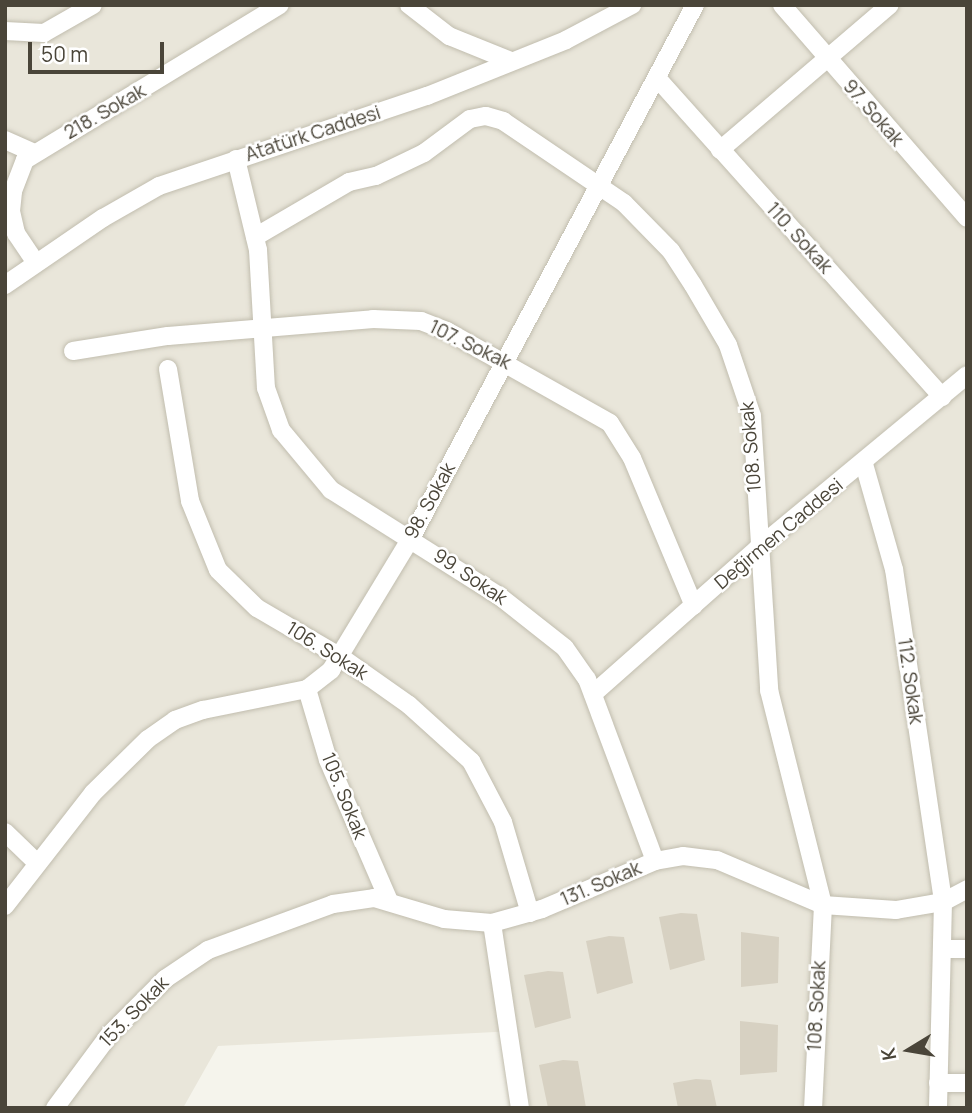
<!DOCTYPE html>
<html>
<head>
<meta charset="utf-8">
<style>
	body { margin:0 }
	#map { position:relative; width:972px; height:1113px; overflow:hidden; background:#f5f4ec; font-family:Manrope,sans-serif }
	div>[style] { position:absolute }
	.residential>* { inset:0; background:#e9e6da }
	.building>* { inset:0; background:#d7d1c2 }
	.roads { filter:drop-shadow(0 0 2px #c1bdae) drop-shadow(0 0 2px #c1bdae) }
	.minor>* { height:18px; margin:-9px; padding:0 9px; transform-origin:9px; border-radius:9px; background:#fff }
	span { translate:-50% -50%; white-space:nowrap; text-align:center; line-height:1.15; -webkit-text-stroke:5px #fff; paint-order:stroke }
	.street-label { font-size:19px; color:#4a4539 }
	.frame { position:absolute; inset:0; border:7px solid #4a4539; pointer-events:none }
	.north { position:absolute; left:874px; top:1015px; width:70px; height:70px; -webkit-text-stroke:5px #fff; paint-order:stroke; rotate:259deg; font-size:19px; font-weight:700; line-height:28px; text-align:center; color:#4a4539 }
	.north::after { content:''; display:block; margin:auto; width:24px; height:32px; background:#4a4539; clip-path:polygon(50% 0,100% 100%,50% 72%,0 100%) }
	.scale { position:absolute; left:28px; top:42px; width:136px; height:32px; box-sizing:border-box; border:4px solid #4a4539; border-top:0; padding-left:9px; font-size:21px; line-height:24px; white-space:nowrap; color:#4a4539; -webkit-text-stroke:5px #fff; paint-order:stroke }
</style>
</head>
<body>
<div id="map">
	<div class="residential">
		<div style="clip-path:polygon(5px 5px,967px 5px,967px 1108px,531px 1108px,513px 1031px,218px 1046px,183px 1108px,5px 1108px)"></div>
	</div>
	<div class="building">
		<div style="clip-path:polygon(681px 913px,697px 914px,705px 960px,670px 970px,659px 917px)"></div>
		<div style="clip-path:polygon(741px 932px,779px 937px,778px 983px,741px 987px)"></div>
		<div style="clip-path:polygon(609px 936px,624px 937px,633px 983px,597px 994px,586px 941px)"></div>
		<div style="clip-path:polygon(548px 971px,563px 972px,571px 1018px,535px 1028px,524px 975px)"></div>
		<div style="clip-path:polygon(740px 1021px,778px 1025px,777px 1072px,740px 1075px)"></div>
		<div style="clip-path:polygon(563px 1060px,578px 1061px,586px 1108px,548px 1108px,539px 1065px)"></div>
		<div style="clip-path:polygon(696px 1079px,711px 1080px,717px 1108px,678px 1108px,673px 1083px)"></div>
	</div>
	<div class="roads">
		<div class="minor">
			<div style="left:409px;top:5px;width:51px;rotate:37.8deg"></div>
			<div style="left:449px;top:36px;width:67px;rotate:22deg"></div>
			<div style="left:782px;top:5px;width:282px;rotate:49deg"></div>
			<div style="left:5px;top:31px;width:39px;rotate:3deg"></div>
			<div style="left:44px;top:33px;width:56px;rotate:-29.7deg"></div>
			<div style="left:657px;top:78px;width:428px;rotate:48.2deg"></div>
			<div style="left:5px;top:140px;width:32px;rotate:24deg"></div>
			<div style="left:720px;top:150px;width:223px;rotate:-40.5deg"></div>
			<div style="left:236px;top:159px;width:94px;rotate:76.4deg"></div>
			<div style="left:258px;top:250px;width:138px;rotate:86.7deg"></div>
			<div style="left:266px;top:388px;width:45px;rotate:70.3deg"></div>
			<div style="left:281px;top:430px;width:78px;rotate:50.2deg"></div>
			<div style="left:331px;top:490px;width:197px;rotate:32.2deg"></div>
			<div style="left:498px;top:595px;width:85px;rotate:38.3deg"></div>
			<div style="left:565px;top:648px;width:38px;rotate:55deg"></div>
			<div style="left:587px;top:679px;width:194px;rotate:69.5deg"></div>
			<div style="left:255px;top:237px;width:109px;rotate:-30.3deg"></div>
			<div style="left:349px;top:182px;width:28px;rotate:-13deg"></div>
			<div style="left:376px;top:176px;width:53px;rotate:-25.6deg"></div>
			<div style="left:424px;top:153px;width:57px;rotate:-36.5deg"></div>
			<div style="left:470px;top:119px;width:16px;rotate:-11deg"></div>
			<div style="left:486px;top:116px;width:18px;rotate:16deg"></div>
			<div style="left:503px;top:121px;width:146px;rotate:34.1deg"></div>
			<div style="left:624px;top:203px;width:67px;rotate:45.6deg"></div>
			<div style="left:671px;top:251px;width:40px;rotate:57.1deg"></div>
			<div style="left:693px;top:285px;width:69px;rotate:59.7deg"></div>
			<div style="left:728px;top:345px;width:75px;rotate:71.3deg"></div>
			<div style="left:752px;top:416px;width:275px;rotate:86.4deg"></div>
			<div style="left:769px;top:690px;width:222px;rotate:75.9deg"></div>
			<div style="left:823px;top:905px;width:203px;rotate:92.8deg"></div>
			<div style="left:36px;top:263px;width:36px;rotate:-124deg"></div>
			<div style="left:16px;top:233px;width:23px;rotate:-103deg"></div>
			<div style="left:11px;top:211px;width:20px;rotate:-84deg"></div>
			<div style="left:13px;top:191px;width:33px;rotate:-69deg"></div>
			<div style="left:25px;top:160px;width:298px;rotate:-31.3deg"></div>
			<div style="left:5px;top:285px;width:119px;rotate:-34.4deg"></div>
			<div style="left:103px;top:218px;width:64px;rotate:-29.7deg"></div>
			<div style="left:159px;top:186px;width:283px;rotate:-18.6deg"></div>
			<div style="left:427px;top:96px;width:150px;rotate:-21.9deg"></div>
			<div style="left:566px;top:40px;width:75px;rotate:-27.9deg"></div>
			<div style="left:73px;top:351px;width:96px;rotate:-9deg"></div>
			<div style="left:168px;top:336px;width:206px;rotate:-4.7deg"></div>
			<div style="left:373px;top:319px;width:48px;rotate:2.4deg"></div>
			<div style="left:421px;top:321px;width:28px;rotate:21deg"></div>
			<div style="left:447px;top:331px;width:187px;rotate:29.4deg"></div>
			<div style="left:610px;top:423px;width:41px;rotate:57.8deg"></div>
			<div style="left:632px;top:458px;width:160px;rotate:67.3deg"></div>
			<div style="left:168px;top:369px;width:134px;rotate:80.5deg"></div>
			<div style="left:190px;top:501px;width:74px;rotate:67.9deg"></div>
			<div style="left:218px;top:570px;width:54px;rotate:44.3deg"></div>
			<div style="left:257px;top:608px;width:97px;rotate:30.3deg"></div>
			<div style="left:341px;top:657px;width:83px;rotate:35.2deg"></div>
			<div style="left:409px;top:705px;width:84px;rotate:42.1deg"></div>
			<div style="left:471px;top:761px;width:69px;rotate:62.3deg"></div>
			<div style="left:503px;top:822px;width:95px;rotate:73.5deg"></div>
			<div style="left:864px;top:464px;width:109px;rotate:74.1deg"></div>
			<div style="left:894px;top:569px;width:337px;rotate:81.6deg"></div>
			<div style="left:943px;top:902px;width:206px;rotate:91.4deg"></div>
			<div style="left:307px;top:689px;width:74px;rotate:73.5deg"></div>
			<div style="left:328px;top:760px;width:154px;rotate:66.6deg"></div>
			<div style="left:593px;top:694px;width:220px;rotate:-41.5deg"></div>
			<div style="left:758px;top:548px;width:271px;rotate:-39.6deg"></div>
			<div style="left:5px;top:832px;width:45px;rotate:44.1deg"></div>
			<div style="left:5px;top:906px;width:143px;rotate:-52.1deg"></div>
			<div style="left:93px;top:793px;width:77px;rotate:-44.5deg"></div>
			<div style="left:148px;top:739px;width:33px;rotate:-35deg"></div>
			<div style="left:175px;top:720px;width:30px;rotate:-20deg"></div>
			<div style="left:203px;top:710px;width:106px;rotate:-11.4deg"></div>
			<div style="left:307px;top:689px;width:31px;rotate:-38deg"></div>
			<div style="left:331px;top:670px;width:154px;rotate:-58.8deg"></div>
			<div style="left:411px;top:538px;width:604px;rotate:-61.95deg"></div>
			<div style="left:492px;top:923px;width:187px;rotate:81.4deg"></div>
			<div style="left:942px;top:949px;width:25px"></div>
			<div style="left:938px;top:1083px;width:29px"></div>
			<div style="left:55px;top:1108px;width:92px;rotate:-53.4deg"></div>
			<div style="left:110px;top:1034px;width:78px;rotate:-45deg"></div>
			<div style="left:165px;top:979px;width:52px;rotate:-34deg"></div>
			<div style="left:208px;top:950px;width:133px;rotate:-20.2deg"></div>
			<div style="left:333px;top:904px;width:41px;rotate:-8.3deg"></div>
			<div style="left:374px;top:898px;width:73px;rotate:16.7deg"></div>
			<div style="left:444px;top:919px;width:48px;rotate:4.8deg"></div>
			<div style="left:492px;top:923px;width:52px;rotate:-15.6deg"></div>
			<div style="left:542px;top:909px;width:123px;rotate:-23deg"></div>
			<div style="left:655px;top:861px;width:28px;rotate:-10deg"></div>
			<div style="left:683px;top:856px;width:34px;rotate:7deg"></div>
			<div style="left:717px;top:860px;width:115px;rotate:23deg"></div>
			<div style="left:823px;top:905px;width:73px;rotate:3.9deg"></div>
			<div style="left:896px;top:910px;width:48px;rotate:-9.7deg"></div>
			<div style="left:943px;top:902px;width:27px;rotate:-28deg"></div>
		</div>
	</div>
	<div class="street-label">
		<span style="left:105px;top:112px;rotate:-30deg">218. Sokak</span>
		<span style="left:873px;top:113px;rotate:49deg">97. Sokak</span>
		<span style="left:313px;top:134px;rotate:-18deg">Atatürk Caddesi</span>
		<span style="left:799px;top:238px;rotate:48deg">110. Sokak</span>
		<span style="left:470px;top:345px;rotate:26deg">107. Sokak</span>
		<span style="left:751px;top:447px;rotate:-95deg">108. Sokak</span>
		<span style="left:430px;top:501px;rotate:-61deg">98. Sokak</span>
		<span style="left:779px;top:534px;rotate:-40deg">Değirmen Caddesi</span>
		<span style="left:470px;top:577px;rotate:34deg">99. Sokak</span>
		<span style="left:327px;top:651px;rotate:32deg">106. Sokak</span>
		<span style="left:910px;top:681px;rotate:82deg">112. Sokak</span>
		<span style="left:344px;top:796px;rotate:68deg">105. Sokak</span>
		<span style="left:601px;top:884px;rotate:-23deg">131. Sokak</span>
		<span style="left:817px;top:1006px;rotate:-87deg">108. Sokak</span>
		<span style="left:134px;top:1012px;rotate:-46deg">153. Sokak</span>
	</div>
	<div class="frame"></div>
	<div class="north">K</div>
	<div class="scale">50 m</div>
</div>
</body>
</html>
